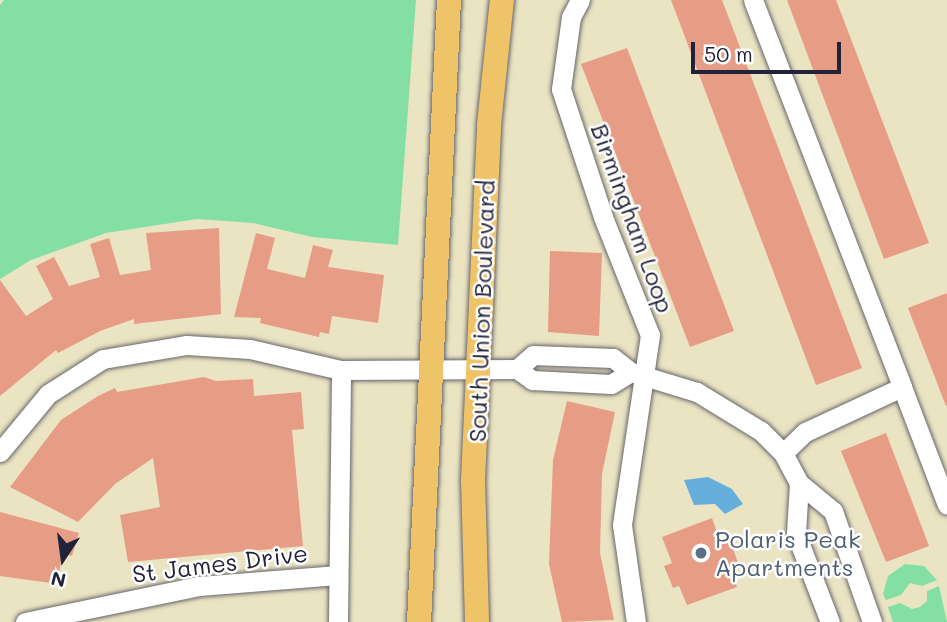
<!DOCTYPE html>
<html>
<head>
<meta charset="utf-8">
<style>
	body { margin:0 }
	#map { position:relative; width:947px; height:622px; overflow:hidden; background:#eae4c3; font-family:Mali,sans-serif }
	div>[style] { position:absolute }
	.green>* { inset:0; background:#84dfa5 }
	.water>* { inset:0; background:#66afdd }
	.building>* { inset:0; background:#e79c85 }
	.roads { filter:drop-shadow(0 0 2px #68666b) drop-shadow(0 0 2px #68666b) }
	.minor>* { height:19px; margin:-9.5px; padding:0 9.5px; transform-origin:9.5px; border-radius:9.5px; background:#fff }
	.major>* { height:24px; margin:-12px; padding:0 12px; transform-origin:12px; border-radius:12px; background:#efc469 }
	.dots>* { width:19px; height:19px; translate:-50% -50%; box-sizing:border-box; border:4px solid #fff; border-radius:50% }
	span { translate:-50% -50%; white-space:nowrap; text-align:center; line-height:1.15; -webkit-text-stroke:5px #fff; paint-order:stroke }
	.street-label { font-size:24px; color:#22223b }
	.service-label { font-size:24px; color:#4e5e75 }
	.left { translate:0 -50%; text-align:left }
	.north { position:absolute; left:28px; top:524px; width:70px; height:70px; -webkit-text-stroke:5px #fff; paint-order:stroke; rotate:193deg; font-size:19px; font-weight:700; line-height:28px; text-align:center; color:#22223b }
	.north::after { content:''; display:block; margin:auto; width:24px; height:32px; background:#22223b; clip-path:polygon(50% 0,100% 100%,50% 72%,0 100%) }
	.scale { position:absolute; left:691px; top:42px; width:150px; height:32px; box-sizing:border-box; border:4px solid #22223b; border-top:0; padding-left:9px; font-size:21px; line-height:24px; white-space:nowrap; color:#22223b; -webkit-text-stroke:5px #fff; paint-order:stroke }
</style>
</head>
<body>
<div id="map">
	<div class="green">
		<div style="clip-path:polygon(4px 0,416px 0,398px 245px,312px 237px,253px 223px,197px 219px,106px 233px,31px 260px,0 279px,0 5px)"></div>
		<div style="clip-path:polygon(905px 564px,924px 566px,937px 580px,922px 586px,910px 583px,901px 595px,886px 600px,883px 594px,888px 576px)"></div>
		<div style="clip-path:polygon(939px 586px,947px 622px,893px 622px,888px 607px,900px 603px,912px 609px,920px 607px,927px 601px,927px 591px)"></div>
	</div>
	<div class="water">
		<div style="clip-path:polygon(708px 477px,732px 489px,743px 504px,725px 514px,715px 504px,694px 505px,684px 480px)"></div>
	</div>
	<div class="building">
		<div style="clip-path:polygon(671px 0,722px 0,862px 368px,816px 385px)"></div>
		<div style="clip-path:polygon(787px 0,836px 0,929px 243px,884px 259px)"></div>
		<div style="clip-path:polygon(627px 48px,734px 331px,690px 347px,581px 64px)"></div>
		<div style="clip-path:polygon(219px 228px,221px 314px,134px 324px,134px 319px,100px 331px,58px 353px,56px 350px,0 396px,0 280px,26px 316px,53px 299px,36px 266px,54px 257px,69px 286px,100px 277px,90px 244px,109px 238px,120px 275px,151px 270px,146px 233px)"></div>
		<div style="clip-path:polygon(256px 233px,275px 238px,267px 269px,305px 278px,313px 245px,333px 250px,328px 267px,384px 275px,378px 323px,332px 316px,329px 334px,320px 332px,319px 337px,260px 323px,261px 318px,234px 317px)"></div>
		<div style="clip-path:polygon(550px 251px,602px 253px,599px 336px,548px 332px)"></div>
		<div style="clip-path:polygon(947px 293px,947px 405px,946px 406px,908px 308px)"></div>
		<div style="clip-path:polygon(204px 377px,216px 381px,253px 379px,254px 396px,301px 392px,304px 429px,292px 430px,303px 546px,128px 562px,120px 515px,160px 507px,153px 458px,115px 484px,78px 522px,10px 487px,61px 420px,98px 396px,115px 388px,117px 392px)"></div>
		<div style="clip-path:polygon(567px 401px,615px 412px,602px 474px,600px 553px,614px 620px,562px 622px,556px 596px,549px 564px,553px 460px)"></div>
		<div style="clip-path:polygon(886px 433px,929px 546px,886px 562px,841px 451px)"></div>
		<div style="clip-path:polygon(0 512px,79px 533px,72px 556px,62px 553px,58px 584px,0 576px)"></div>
		<div style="clip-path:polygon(712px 518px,721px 543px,730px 540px,738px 563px,729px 566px,737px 587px,687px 605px,679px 586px,673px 588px,664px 566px,672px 563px,662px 537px)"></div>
	</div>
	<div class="roads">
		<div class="minor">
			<div style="left:580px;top:0;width:19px;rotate:118deg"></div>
			<div style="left:571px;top:17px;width:73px;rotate:97.9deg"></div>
			<div style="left:561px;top:89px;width:135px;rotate:71.8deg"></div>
			<div style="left:603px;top:217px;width:127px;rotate:68.3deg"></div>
			<div style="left:650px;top:335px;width:192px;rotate:98.4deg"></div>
			<div style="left:622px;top:525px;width:98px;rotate:81.8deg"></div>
			<div style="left:753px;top:0;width:415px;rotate:68.9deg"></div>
			<div style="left:902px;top:387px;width:107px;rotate:155.1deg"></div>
			<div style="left:805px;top:432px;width:30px;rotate:136deg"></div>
			<div style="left:517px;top:369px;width:21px;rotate:-41deg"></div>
			<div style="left:533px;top:355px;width:80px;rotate:2.1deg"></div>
			<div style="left:613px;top:358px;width:23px;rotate:38deg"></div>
			<div style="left:631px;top:372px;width:69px;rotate:16.9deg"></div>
			<div style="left:697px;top:392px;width:75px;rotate:31.4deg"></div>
			<div style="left:761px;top:431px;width:31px;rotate:45deg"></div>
			<div style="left:783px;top:453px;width:34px;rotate:62deg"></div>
			<div style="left:799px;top:483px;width:44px;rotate:39.5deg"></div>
			<div style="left:833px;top:511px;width:118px;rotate:70.6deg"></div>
			<div style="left:902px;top:387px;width:126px;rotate:69.1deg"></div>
			<div style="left:0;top:452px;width:75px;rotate:-50.4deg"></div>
			<div style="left:48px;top:394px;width:65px;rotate:-32.5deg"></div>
			<div style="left:103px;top:359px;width:85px;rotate:-9.5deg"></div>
			<div style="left:187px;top:345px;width:63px;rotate:3.6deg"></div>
			<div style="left:250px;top:349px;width:93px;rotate:13deg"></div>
			<div style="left:341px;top:370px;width:176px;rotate:-0.3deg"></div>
			<div style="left:517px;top:369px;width:19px;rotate:36deg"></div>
			<div style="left:532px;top:380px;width:79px;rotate:2.9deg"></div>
			<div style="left:611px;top:384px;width:23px;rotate:-31deg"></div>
			<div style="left:799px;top:483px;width:51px;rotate:93.4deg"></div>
			<div style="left:796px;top:534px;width:94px;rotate:68.9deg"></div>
			<div style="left:25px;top:622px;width:178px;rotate:-11.7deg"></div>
			<div style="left:199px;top:586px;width:139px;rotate:-4.5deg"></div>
			<div style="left:338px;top:622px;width:252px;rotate:-89.3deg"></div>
		</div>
		<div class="major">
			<div style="left:419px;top:622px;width:623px;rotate:-87.24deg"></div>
			<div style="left:477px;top:622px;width:141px;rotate:-91.6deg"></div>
			<div style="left:473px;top:481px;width:356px;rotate:-87.4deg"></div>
			<div style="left:489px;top:125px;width:126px;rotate:-84.1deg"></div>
		</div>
	</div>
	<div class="dots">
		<div style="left:701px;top:553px;background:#5c6f8a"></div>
	</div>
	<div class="street-label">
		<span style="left:633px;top:218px;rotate:70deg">Birmingham Loop</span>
		<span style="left:481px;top:311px;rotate:-88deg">South Union Boulevard</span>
		<span style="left:220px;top:563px;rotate:-7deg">St James Drive</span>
	</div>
	<div class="service-label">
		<span class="left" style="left:715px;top:553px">Polaris Peak<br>Apartments</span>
	</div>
	<div class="north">N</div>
	<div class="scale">50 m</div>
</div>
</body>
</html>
